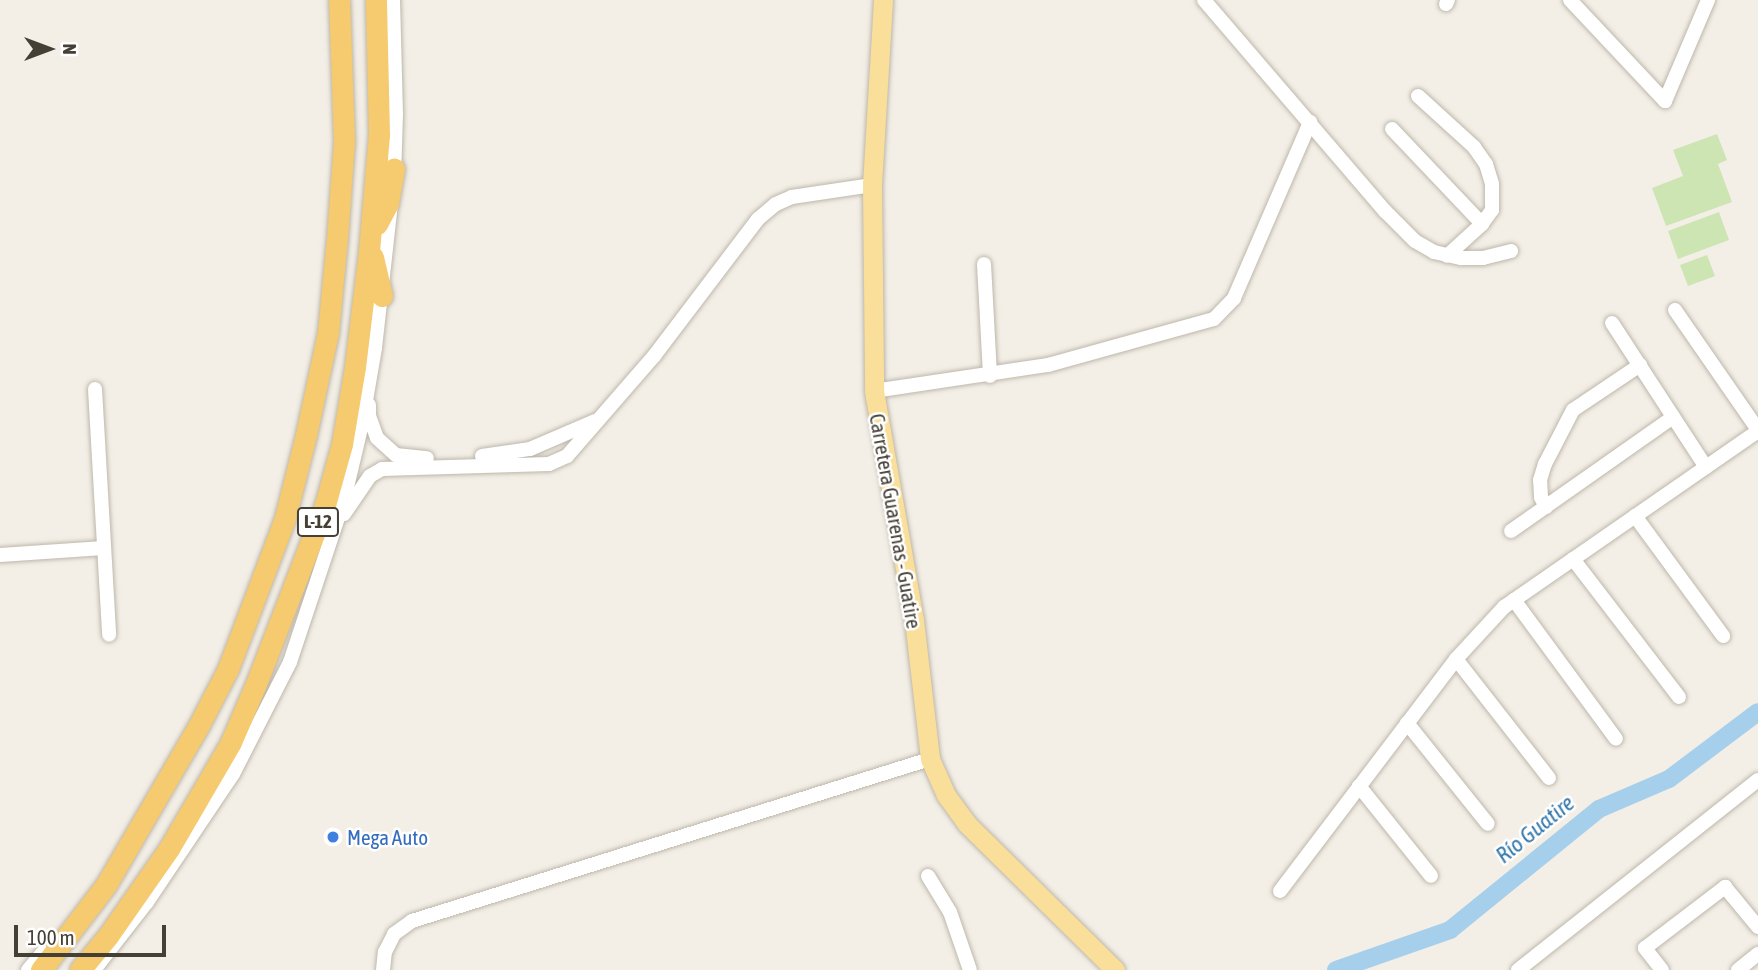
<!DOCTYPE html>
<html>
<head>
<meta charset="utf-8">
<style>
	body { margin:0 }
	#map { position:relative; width:1758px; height:970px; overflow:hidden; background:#f3efe7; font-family:"Asap Condensed",sans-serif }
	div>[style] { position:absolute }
	.green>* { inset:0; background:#cde5b2 }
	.river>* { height:18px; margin:-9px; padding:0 9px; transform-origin:9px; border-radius:9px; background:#a6cfec }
	.roads { filter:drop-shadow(0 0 2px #beb7aa) drop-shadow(0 0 2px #beb7aa) }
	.minor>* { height:14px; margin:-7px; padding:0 7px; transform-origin:7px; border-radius:7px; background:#fff }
	.major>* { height:19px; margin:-9.5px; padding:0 9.5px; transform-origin:9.5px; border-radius:9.5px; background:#f9df9a }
	.highway>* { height:21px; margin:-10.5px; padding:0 10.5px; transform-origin:10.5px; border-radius:10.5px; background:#f6ca6e }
	.dots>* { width:19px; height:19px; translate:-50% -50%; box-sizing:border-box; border:4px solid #fff; border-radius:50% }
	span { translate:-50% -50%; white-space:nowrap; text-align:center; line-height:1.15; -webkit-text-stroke:5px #fff; paint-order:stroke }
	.shield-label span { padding:2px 5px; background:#fff; border:2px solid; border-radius:5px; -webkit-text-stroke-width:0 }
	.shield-label { font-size:19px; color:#454036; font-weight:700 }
	.street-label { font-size:21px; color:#454036 }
	.shop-label { font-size:21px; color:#366cbe }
	.left { translate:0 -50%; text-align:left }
	.water-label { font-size:23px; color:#3579ac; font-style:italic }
	.north { position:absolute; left:14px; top:14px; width:70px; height:70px; -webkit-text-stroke:5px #fff; paint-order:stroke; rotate:90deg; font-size:19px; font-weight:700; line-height:28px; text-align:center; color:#454036 }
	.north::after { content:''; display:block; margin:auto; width:24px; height:32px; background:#454036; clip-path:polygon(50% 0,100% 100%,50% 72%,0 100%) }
	.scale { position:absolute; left:14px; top:925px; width:152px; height:32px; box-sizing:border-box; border:4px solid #454036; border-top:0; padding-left:9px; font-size:21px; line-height:24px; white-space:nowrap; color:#454036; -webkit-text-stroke:5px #fff; paint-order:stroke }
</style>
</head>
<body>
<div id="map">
	<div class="green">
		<div style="clip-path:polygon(1717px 134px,1727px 160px,1718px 164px,1732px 202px,1666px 226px,1652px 188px,1683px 176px,1673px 150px)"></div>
		<div style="clip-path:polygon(1719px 212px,1729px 240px,1678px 259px,1668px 231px)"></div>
		<div style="clip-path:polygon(1707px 255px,1715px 276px,1688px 286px,1680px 265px)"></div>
	</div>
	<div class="river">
		<div style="left:1336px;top:970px;width:121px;rotate:-19.3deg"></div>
		<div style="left:1450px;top:930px;width:192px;rotate:-39.1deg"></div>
		<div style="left:1599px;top:809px;width:76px;rotate:-23.2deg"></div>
		<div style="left:1669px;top:779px;width:111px;rotate:-37deg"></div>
	</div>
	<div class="roads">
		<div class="minor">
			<div style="left:393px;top:0;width:114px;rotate:88.5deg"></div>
			<div style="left:396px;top:114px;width:63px;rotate:91.8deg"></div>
			<div style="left:1204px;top:0;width:278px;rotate:49.4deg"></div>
			<div style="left:1385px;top:211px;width:42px;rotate:45deg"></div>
			<div style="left:1415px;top:241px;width:22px;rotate:30deg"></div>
			<div style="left:1434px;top:252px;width:28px;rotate:13deg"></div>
			<div style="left:1461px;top:258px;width:22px"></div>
			<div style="left:1483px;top:258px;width:29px;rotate:-14deg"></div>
			<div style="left:1570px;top:0;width:139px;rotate:46.8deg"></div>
			<div style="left:1665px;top:101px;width:110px;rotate:-66.9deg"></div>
			<div style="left:1446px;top:4px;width:4px;rotate:-63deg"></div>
			<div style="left:1418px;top:96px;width:76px;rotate:42.3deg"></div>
			<div style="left:1474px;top:147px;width:21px;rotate:55deg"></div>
			<div style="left:1486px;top:164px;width:21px;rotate:73deg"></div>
			<div style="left:1492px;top:184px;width:26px;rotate:90deg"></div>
			<div style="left:1492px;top:210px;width:17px;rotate:126deg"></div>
			<div style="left:1482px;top:224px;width:47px;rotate:137.6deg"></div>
			<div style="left:1392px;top:129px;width:131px;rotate:46.5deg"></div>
			<div style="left:984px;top:264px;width:112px;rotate:86.9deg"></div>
			<div style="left:1675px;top:310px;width:146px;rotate:55.3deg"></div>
			<div style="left:1612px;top:323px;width:172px;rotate:56.9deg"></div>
			<div style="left:95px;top:389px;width:246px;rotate:86.7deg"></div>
			<div style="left:874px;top:391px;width:176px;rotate:-8.5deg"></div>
			<div style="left:1048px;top:365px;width:172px;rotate:-15.5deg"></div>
			<div style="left:1214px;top:319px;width:29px;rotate:-46deg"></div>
			<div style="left:1234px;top:298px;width:192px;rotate:-66.6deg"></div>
			<div style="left:369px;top:405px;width:11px;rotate:90deg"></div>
			<div style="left:369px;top:416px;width:23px;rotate:70deg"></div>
			<div style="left:377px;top:438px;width:25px;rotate:42deg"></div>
			<div style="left:396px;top:455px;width:31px;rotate:6deg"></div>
			<div style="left:482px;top:456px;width:49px;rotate:-8.3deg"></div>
			<div style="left:530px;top:449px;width:71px;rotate:-23.3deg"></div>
			<div style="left:1546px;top:507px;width:11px;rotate:-117deg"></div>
			<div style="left:1541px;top:497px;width:17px;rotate:-93deg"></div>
			<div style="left:1540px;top:480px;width:17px;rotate:-73deg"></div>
			<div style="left:1545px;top:464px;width:61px;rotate:-62.6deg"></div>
			<div style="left:1573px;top:410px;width:81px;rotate:-33.9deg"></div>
			<div style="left:344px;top:514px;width:46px;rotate:-55.6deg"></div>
			<div style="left:370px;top:476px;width:14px;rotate:-30deg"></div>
			<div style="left:382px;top:469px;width:167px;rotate:-1.7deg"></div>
			<div style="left:549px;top:464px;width:20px;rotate:-24deg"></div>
			<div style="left:567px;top:456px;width:133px;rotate:-49deg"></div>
			<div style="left:654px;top:356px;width:172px;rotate:-52.8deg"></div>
			<div style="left:758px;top:219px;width:23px;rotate:-40deg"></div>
			<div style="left:776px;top:204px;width:17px;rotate:-24deg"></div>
			<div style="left:792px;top:197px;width:81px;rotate:-8.5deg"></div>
			<div style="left:1635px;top:516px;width:149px;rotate:53.7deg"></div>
			<div style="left:1511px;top:531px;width:198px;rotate:-35.1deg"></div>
			<div style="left:0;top:555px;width:104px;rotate:-3.9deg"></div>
			<div style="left:1573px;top:559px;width:174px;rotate:52.5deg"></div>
			<div style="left:1514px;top:600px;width:172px;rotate:53.7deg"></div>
			<div style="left:1456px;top:659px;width:151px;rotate:52deg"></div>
			<div style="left:1407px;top:723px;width:129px;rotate:51.3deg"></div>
			<div style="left:1359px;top:786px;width:115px;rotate:51.3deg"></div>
			<div style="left:928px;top:876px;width:42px;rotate:58.6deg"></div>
			<div style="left:950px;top:912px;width:61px;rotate:71deg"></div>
			<div style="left:1280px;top:891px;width:291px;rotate:-52.8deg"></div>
			<div style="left:1456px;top:659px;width:71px;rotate:-47.3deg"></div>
			<div style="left:1504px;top:607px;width:309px;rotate:-34.7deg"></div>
			<div style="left:28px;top:970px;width:23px;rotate:-50deg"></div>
			<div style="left:94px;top:970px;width:86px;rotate:-52.1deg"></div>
			<div style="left:147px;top:902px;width:154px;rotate:-56.1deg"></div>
			<div style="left:233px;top:774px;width:126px;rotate:-63deg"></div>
			<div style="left:290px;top:662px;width:171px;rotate:-71.6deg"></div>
			<div style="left:344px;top:500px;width:78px;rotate:-76.7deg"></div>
			<div style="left:362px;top:424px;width:77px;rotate:-80.3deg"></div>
			<div style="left:375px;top:348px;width:145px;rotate:-83.7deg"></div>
			<div style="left:383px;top:970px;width:18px;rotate:-84deg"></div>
			<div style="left:385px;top:952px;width:20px;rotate:-63deg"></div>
			<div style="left:394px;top:934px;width:22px;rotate:-36deg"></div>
			<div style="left:412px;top:921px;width:543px;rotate:-17.37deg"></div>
			<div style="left:1518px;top:970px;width:306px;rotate:-38.4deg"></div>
			<div style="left:1662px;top:970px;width:28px;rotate:-128deg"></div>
			<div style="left:1645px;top:948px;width:101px;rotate:-37.3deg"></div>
			<div style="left:1725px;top:887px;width:52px;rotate:50.5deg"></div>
			<div style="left:1738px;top:970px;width:26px;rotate:-39deg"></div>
		</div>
		<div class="major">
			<div style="left:883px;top:0;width:185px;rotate:93.4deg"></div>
			<div style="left:872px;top:185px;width:206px;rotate:89.4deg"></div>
			<div style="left:874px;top:391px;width:232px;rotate:80.1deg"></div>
			<div style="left:914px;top:620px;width:140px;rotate:83.4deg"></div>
			<div style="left:930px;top:759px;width:39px;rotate:66deg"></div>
			<div style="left:946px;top:795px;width:36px;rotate:54deg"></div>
			<div style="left:967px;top:824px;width:208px;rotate:44.6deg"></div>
		</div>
		<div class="highway">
			<div style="left:377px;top:224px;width:24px;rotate:-62deg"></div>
			<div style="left:388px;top:203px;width:35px;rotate:-80deg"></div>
			<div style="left:373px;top:257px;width:40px;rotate:77deg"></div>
			<div style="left:41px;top:970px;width:107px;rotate:-52.6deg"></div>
			<div style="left:106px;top:885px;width:183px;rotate:-59.8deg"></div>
			<div style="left:198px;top:727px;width:65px;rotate:-62.7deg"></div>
			<div style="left:228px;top:669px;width:161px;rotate:-69.3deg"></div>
			<div style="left:285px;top:518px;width:86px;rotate:-75.8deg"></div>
			<div style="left:306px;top:435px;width:105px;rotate:-77.9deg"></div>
			<div style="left:328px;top:332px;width:93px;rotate:-84.5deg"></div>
			<div style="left:337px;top:239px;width:98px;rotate:-85.9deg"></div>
			<div style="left:344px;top:141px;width:141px;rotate:-92deg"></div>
			<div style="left:80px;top:970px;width:44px;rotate:-50.5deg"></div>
			<div style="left:108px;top:936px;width:108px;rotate:-55.1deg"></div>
			<div style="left:170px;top:847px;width:121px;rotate:-59.8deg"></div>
			<div style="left:231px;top:742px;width:63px;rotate:-66.7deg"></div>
			<div style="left:256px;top:684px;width:192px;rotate:-68.9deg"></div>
			<div style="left:325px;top:505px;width:63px;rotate:-74.4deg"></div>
			<div style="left:342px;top:444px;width:78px;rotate:-80.4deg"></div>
			<div style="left:355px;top:367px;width:117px;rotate:-83.1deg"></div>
			<div style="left:369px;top:251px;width:116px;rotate:-85.1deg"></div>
			<div style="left:379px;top:135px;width:135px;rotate:-91.3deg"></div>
		</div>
	</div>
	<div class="dots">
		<div style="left:333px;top:837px;background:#3f7fe0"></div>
	</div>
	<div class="shield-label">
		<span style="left:318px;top:522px">L-12</span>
	</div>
	<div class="street-label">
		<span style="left:896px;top:521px;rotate:80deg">Carretera Guarenas - Guatire</span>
	</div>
	<div class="shop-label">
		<span class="left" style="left:347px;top:837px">Mega Auto</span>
	</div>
	<div class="water-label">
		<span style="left:1535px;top:829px;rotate:-39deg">Río Guatire</span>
	</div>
	<div class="north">N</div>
	<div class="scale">100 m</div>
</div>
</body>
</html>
